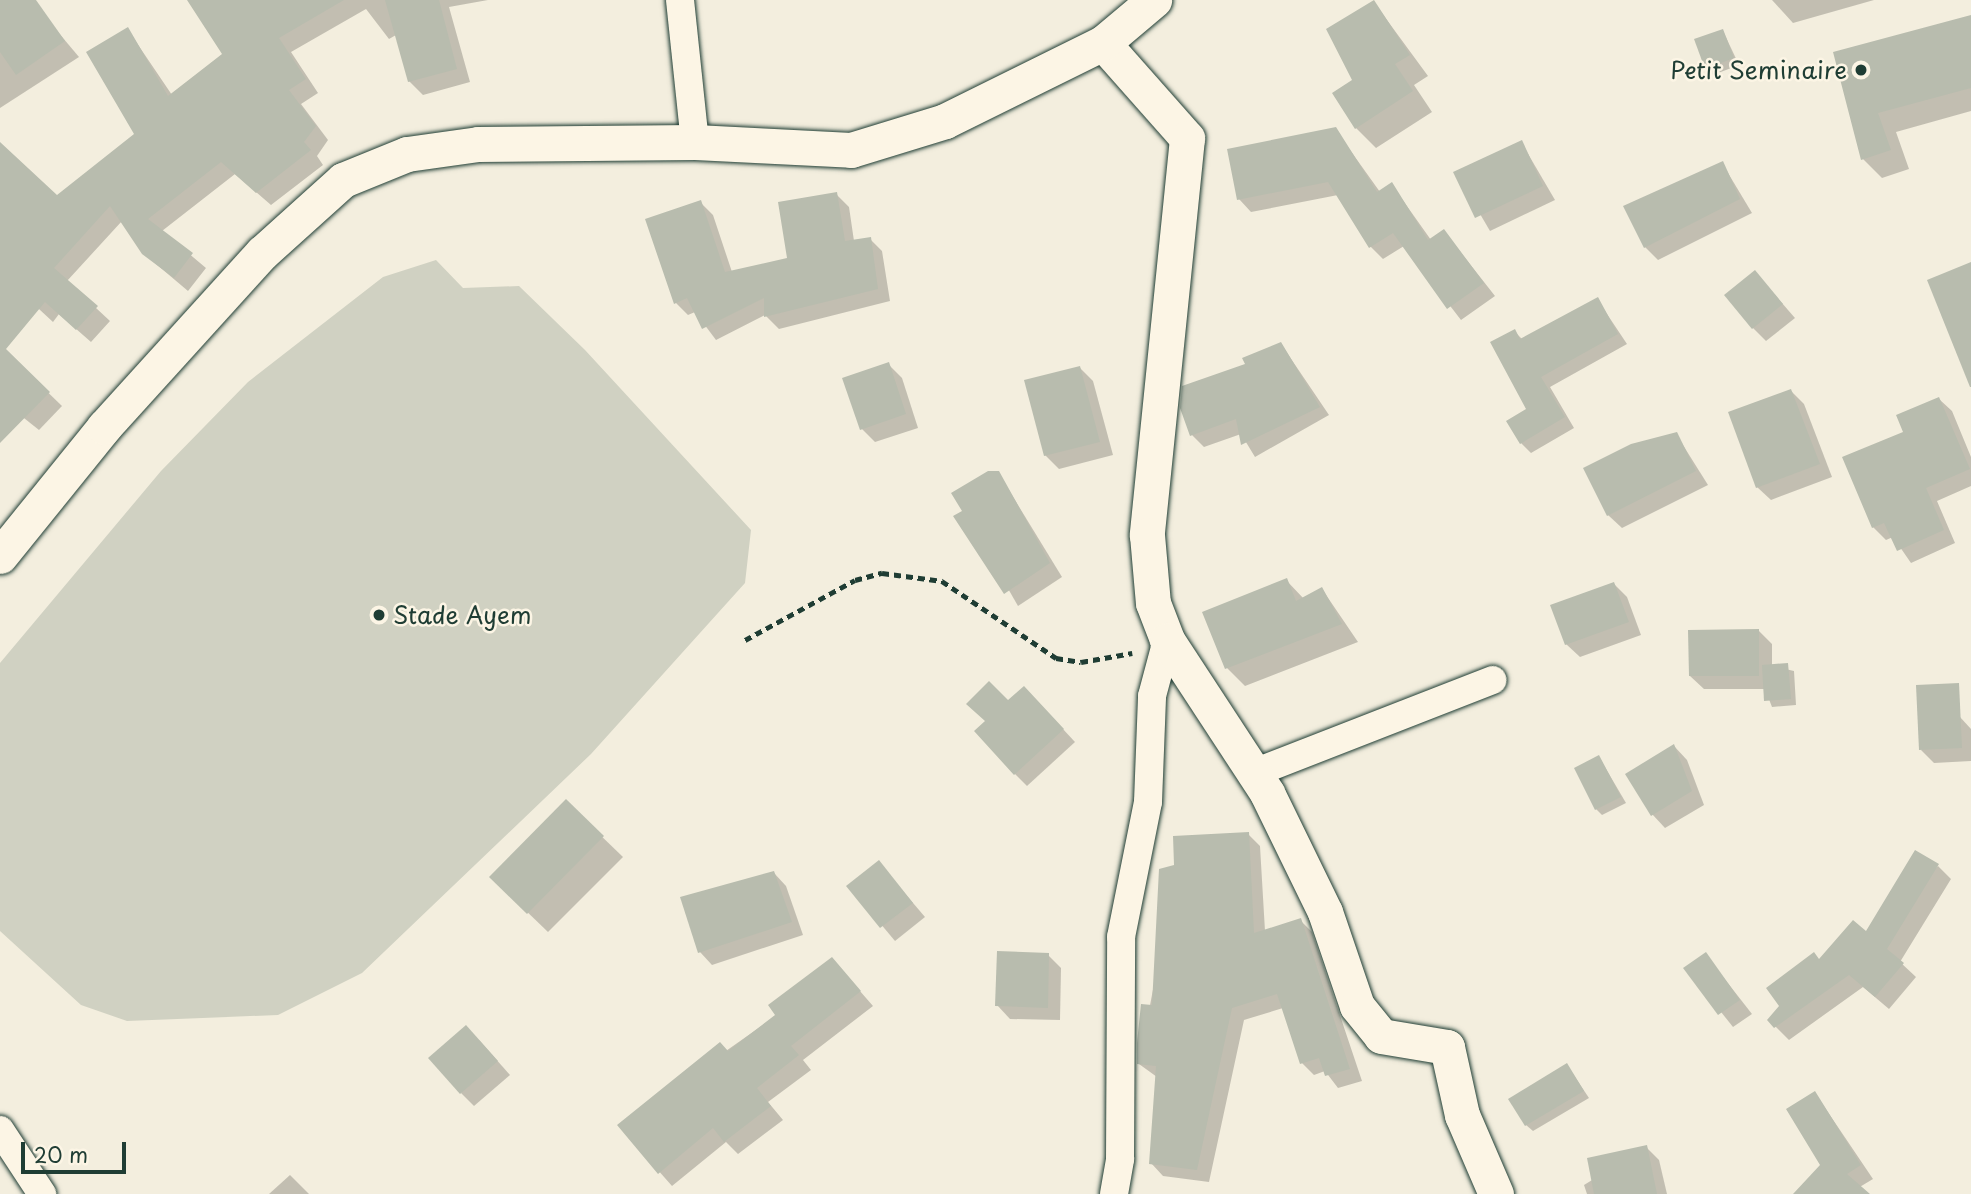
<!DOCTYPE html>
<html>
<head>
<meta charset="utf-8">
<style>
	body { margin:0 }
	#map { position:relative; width:1971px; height:1194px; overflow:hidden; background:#f3eede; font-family:"Playpen Sans",sans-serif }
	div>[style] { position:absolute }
	.green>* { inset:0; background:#d0d1c2 }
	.shadow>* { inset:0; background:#0003 }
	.building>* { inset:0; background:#b8bcae }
	.path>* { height:4.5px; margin-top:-2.25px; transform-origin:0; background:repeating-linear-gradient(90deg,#1f3d34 0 7px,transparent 0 12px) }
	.roads { filter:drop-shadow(0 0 2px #1f3d34) drop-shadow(0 0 2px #1f3d34) }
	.minor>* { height:28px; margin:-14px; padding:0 14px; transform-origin:14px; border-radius:14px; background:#fcf5e5 }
	.tertiary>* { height:35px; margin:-17.5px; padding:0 17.5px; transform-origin:17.5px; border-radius:17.5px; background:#fcf5e5 }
	.dots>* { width:19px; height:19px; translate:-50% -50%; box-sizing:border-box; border:4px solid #fcf5e5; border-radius:50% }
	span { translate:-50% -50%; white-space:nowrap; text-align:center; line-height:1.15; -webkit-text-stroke:5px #fcf5e5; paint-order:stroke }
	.poi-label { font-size:24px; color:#1f3d34 }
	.right { translate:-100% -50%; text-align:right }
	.left { translate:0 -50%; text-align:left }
	.scale { position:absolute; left:21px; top:1142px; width:105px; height:32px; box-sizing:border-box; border:4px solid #1f3d34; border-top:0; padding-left:9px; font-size:21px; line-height:24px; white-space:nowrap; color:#1f3d34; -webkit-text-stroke:5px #fcf5e5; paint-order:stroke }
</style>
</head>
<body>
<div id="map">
	<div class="green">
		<div style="clip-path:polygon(436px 260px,463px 288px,519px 286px,585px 350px,751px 530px,745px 583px,591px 754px,362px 973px,278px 1015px,127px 1021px,81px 1005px,0 931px,0 663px,161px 471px,248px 382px,383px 277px)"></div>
	</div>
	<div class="shadow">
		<div style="clip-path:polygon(0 0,31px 0,79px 57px,0 108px)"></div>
		<div style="clip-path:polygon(189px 0,488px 0,449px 7px,470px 82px,423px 95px,409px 81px,396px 35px,389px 39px,366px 9px,291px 52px,318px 93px,301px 104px,328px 140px,317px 156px,323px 165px,271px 205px,235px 174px,162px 231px,206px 268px,188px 291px,143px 253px,122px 221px,67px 281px,110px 321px,91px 342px,59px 314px,53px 322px,0 273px,136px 134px,128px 30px,172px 95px,224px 54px)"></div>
		<div style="clip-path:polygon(1772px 0,1874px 0,1793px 23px)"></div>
		<div style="clip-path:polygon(1373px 1px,1428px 76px,1414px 85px,1432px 112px,1376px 148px,1356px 128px,1354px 81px)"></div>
		<div style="clip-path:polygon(1971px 17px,1971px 111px,1896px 132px,1909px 169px,1882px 178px,1863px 159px,1835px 54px)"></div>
		<div style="clip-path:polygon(1723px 31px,1739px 65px,1713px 75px,1707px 68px)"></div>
		<div style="clip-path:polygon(1335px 129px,1380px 192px,1392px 185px,1431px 240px,1444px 231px,1495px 296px,1461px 320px,1404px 246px,1383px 259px,1370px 246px,1338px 195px,1251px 212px,1239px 199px)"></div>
		<div style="clip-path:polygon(1521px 142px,1555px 200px,1490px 231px,1456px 173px)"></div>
		<div style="clip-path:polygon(1722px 163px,1752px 213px,1658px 260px,1645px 247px)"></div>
		<div style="clip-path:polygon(836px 194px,849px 207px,854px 241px,870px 239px,882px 251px,890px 301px,779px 329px,765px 315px,716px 340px,695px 312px,688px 315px,676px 303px,700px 202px,713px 215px,732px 272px,789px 259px)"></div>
		<div style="clip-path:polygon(1755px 272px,1795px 318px,1766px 341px,1753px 328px)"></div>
		<div style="clip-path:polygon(1597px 299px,1627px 344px,1550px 387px,1574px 428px,1531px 453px,1521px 443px,1529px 410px,1514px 331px,1523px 340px)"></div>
		<div style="clip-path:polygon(1281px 344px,1329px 415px,1255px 457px,1241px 434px,1204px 447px,1192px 435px,1247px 365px)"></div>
		<div style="clip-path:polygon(0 346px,62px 406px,39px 430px,0 399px)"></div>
		<div style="clip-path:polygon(888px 364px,902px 378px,918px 428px,875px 442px,862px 429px)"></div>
		<div style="clip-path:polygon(1080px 368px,1093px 381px,1113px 455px,1059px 469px,1045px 455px)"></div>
		<div style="clip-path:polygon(1791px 391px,1804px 404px,1832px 477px,1771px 500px,1757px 487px)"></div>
		<div style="clip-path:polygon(1939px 399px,1952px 411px,1971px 457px,1971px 486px,1937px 501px,1955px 543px,1911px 563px,1893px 537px,1886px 540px,1873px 527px,1905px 433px)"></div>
		<div style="clip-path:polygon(1676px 434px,1708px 485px,1622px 528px,1608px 515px)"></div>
		<div style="clip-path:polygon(999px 474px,1062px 577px,1018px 606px,964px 512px)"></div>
		<div style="clip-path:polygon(1286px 580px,1304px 599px,1322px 589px,1358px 642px,1245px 686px,1227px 668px)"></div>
		<div style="clip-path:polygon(1614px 584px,1627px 597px,1641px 635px,1580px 657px,1566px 644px)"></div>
		<div style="clip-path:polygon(1759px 631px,1772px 644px,1772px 666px,1794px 671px,1796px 705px,1772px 707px,1765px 689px,1704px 689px,1690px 676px)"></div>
		<div style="clip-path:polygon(1036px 700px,1075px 742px,1027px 786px,1015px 774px,1008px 702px)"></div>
		<div style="clip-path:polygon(1960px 717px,1971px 729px,1971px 761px,1934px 763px,1921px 750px)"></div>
		<div style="clip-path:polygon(1674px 746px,1687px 760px,1704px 805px,1665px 828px,1652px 814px)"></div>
		<div style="clip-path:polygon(1599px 757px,1626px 803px,1602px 815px,1596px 809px)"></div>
		<div style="clip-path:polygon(566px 802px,623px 857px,548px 932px,491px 877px)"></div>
		<div style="clip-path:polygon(1248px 834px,1260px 846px,1265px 931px,1300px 920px,1312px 932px,1362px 1081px,1338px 1088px,1325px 1071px,1314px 1075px,1302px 1063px,1283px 1008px,1244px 1020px,1209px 1182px,1163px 1176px,1151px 1163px,1157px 1077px,1139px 1064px,1176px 867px)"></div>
		<div style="clip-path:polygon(879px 863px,925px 917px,895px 941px,849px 886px)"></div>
		<div style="clip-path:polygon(1938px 866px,1951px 879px,1900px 962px,1916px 977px,1889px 1009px,1863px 987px,1789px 1040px,1769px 1020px,1820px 961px,1867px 933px)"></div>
		<div style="clip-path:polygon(774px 873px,786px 886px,803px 935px,712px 965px,700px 952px)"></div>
		<div style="clip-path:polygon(1705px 954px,1752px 1014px,1733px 1027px,1686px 968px)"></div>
		<div style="clip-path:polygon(1048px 955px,1061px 968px,1060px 1020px,1010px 1019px,997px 1005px)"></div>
		<div style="clip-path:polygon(832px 959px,873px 1006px,803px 1060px,811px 1070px,768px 1102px,783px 1120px,738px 1154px,726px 1142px,672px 1186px,619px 1126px,777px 1015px)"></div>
		<div style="clip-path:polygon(479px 1040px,510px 1075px,474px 1106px,461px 1093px)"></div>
		<div style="clip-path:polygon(1567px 1065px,1589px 1098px,1533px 1131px,1526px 1125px)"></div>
		<div style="clip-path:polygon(1815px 1093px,1873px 1179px,1848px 1194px,1786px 1194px,1796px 1194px,1823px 1165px)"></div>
		<div style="clip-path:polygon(1646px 1147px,1659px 1160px,1667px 1194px,1587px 1194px,1584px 1185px)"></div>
		<div style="clip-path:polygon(290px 1175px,309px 1194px,269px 1194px)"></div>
	</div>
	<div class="building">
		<div style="clip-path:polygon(0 0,36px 0,65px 41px,16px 75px,0 52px)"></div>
		<div style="clip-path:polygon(187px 0,344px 0,279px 38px,306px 79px,289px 90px,316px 126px,304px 142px,311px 150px,256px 193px,221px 162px,148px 219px,193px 253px,174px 278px,142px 254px,110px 206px,54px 268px,98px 306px,76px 330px,45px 302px,6px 349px,50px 392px,0 443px,0 142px,57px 195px,134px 134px,86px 52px,128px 27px,168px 96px,222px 54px)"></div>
		<div style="clip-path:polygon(385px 0,439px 0,457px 69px,408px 82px)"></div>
		<div style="clip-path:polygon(1374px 0,1410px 55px,1395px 64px,1413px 91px,1355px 129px,1332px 93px,1352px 80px,1326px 29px)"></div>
		<div style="clip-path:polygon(1971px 15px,1971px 88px,1878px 113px,1891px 150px,1861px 160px,1833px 52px)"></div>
		<div style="clip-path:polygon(1723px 29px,1734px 58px,1705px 69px,1694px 39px)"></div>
		<div style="clip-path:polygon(1336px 127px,1377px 192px,1392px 182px,1428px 240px,1444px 229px,1484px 283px,1447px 309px,1393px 233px,1369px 248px,1328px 182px,1237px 200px,1227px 149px)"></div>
		<div style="clip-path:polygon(1522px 140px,1543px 186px,1475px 218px,1453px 172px)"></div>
		<div style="clip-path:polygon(1723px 161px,1740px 199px,1644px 248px,1623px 206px)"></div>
		<div style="clip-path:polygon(837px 192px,845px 241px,871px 237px,878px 289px,764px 317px,764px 298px,702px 329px,687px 298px,674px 304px,645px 219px,701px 200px,725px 272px,787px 258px,778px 202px)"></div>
		<div style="clip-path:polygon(1971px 262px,1971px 387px,1970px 387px,1927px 280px)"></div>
		<div style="clip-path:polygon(1755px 270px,1783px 304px,1752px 329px,1724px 295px)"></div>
		<div style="clip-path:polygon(1598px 297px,1618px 334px,1541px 377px,1565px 417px,1520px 444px,1506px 421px,1526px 409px,1490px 342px,1515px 329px,1520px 339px)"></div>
		<div style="clip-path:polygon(1281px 342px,1320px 407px,1241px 445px,1236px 419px,1190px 436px,1180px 408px,1182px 386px,1245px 364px,1242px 358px)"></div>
		<div style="clip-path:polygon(889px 362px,906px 414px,860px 430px,842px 378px)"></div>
		<div style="clip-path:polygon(1080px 366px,1100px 442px,1044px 456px,1024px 380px)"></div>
		<div style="clip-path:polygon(1791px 389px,1820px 464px,1756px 488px,1728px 412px)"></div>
		<div style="clip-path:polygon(1939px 397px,1970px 469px,1926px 488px,1944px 530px,1897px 551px,1884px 523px,1872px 528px,1842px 457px,1903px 432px,1896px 415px)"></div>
		<div style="clip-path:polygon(1677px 432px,1696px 471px,1607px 516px,1583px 468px,1631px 444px)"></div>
		<div style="clip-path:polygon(988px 471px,999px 471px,1050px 563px,1004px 594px,953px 516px,962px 511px,951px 493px)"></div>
		<div style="clip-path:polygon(1287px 578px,1296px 601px,1322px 587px,1342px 624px,1225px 669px,1202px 612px)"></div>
		<div style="clip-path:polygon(1614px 582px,1629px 622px,1565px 645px,1550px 605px)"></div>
		<div style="clip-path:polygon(1759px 629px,1759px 676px,1689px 676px,1688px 630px)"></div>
		<div style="clip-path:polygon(1788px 663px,1791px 699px,1764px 701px,1762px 665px)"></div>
		<div style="clip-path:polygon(989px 681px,1008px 700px,1024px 686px,1064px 729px,1014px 775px,974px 731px,985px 721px,966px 704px)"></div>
		<div style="clip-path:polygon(1959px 683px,1962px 748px,1919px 750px,1916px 685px)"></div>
		<div style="clip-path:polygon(1674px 744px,1692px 791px,1651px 816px,1625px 774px)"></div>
		<div style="clip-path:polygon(1599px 755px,1621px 797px,1595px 810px,1574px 768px)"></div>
		<div style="clip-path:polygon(566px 799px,604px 836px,527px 914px,489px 877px)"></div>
		<div style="clip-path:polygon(1249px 832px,1254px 933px,1301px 918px,1350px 1069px,1325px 1076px,1319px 1058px,1300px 1064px,1277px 994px,1232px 1008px,1197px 1170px,1149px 1164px,1156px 1066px,1137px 1064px,1137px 1043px,1141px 1004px,1152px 1005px,1159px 869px,1174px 865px,1173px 836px)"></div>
		<div style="clip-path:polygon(1915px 850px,1939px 864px,1887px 949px,1904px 963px,1875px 997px,1849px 975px,1774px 1028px,1767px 1020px,1779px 1006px,1766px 988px,1814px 952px,1819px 959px,1853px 920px,1866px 931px)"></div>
		<div style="clip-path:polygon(879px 860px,913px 903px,880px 928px,846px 886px)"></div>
		<div style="clip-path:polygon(774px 871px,792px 922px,698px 953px,680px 897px)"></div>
		<div style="clip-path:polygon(997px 951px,1049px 953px,1048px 1008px,995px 1006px)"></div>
		<div style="clip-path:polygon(1706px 952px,1740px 1000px,1718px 1015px,1683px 968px)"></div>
		<div style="clip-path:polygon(832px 957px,861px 991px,791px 1046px,799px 1055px,757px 1088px,771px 1106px,724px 1142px,713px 1128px,658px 1174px,617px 1125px,720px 1042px,728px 1051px,775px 1015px,768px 1005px)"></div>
		<div style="clip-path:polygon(466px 1025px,498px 1061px,460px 1094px,428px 1058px)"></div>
		<div style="clip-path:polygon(1567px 1063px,1584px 1091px,1525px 1126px,1508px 1099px)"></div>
		<div style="clip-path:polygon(1815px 1091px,1861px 1165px,1847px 1174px,1870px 1194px,1793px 1194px,1820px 1165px,1786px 1109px)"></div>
		<div style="clip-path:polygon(1647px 1145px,1657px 1194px,1594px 1194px,1587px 1158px)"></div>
	</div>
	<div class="path">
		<div style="left:745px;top:640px;width:125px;rotate:-28.6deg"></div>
		<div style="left:855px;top:580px;width:28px;rotate:-15deg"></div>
		<div style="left:882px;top:573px;width:61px;rotate:7.6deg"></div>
		<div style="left:942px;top:581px;width:138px;rotate:34deg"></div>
		<div style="left:1056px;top:658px;width:25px;rotate:9deg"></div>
		<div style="left:1081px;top:662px;width:52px;rotate:-10deg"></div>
	</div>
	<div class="roads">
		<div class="minor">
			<div style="left:680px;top:0;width:143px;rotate:84deg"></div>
			<div style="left:1254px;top:773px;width:256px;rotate:-21.3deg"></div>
			<div style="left:0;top:1130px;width:77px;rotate:56.7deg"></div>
			<div style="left:1114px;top:1194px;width:36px;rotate:-80deg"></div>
			<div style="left:1120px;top:1159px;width:222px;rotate:-89.7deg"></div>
			<div style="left:1121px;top:937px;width:138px;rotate:-78.7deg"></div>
			<div style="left:1148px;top:802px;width:106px;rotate:-87.8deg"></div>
			<div style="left:1152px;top:696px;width:58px;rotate:-75deg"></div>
		</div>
		<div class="tertiary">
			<div style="left:1103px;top:43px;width:127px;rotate:48.5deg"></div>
			<div style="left:1187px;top:138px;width:399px;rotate:95.8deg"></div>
			<div style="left:1147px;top:535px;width:68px;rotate:85deg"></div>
			<div style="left:1153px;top:603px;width:40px;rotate:69deg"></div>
			<div style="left:1167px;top:640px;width:183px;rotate:56.8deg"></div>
			<div style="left:1267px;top:793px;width:132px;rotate:64deg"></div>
			<div style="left:1325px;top:912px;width:99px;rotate:71.2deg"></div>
			<div style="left:1357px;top:1006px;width:38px;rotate:51deg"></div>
			<div style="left:1381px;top:1036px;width:67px;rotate:9.5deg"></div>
			<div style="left:1447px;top:1047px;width:70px;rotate:77.6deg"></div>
			<div style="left:1462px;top:1115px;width:86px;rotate:66.7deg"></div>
			<div style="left:0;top:556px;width:166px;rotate:-51.1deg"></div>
			<div style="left:104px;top:427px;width:235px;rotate:-47.8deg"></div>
			<div style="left:262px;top:253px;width:109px;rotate:-42deg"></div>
			<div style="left:343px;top:180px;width:69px;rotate:-22.1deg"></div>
			<div style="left:407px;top:154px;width:72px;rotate:-8deg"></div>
			<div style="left:478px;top:144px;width:217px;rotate:-0.5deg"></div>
			<div style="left:695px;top:142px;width:156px;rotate:2.9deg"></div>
			<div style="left:851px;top:150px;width:98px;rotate:-17.1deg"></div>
			<div style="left:945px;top:121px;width:176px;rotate:-26.3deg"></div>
			<div style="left:1103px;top:43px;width:67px;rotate:-40.1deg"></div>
		</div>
	</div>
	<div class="dots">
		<div style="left:1861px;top:70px;background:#1f3d34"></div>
		<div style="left:379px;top:615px;background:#1f3d34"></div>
	</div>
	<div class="poi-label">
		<span class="right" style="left:1847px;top:70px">Petit Seminaire</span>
		<span class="left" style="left:393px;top:615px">Stade Ayem</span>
	</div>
	<div class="scale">20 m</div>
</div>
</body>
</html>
